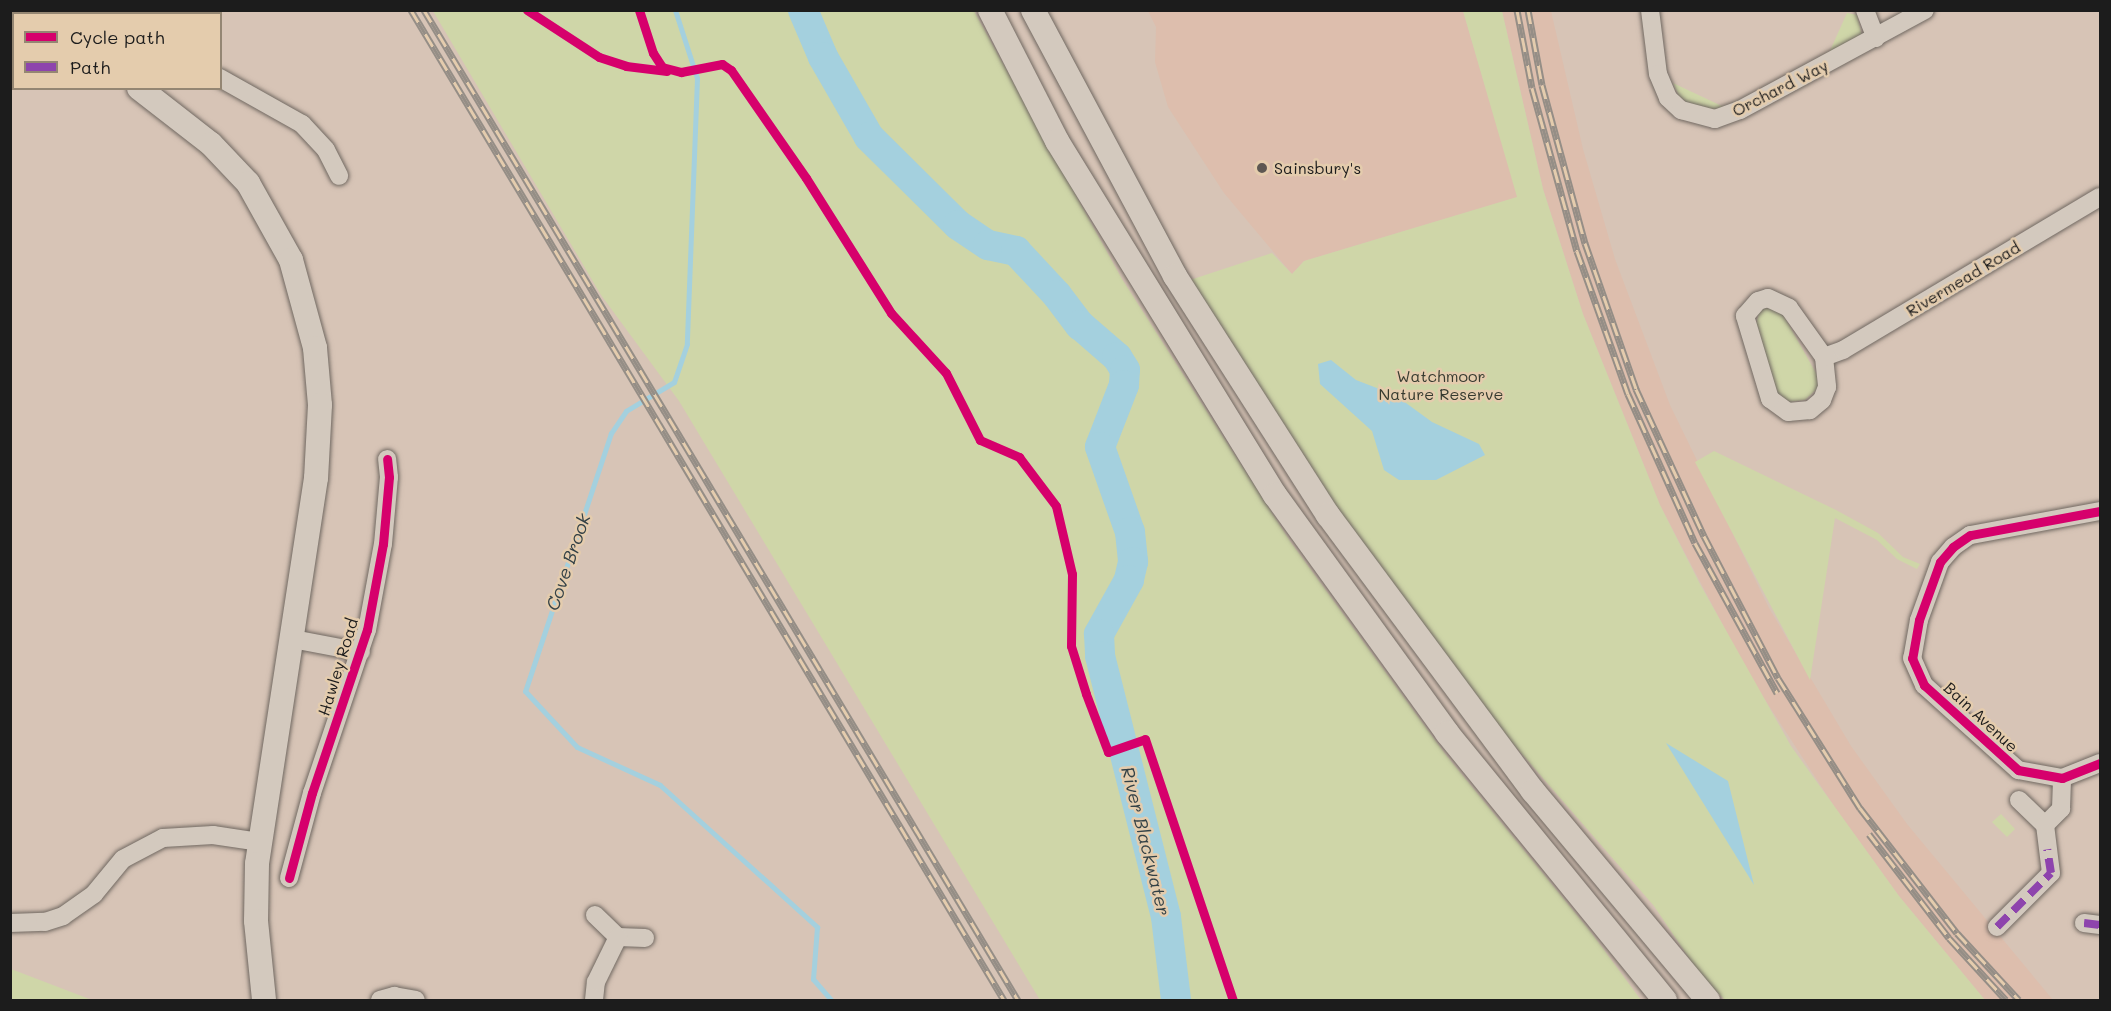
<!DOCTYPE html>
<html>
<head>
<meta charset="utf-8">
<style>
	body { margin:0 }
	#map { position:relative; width:2111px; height:1011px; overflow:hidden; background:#d7c4b6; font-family:Mali,sans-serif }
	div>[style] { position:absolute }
	.built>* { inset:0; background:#ddbead }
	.green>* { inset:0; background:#cfd6a8 }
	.water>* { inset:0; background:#a4d0de }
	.stream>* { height:5px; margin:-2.5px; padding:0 2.5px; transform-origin:2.5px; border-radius:2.5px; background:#a4d0de }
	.river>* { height:30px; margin:-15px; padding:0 15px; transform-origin:15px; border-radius:15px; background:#a4d0de }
	.roads { filter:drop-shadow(0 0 2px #706861) drop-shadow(0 0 2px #706861) }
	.minor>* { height:18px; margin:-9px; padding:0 9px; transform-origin:9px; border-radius:9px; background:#d3c9be }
	.major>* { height:24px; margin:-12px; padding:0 12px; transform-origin:12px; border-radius:12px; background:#d3c9be }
	.rail>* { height:7px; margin-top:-3.5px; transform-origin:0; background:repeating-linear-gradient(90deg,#e4ccad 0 14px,#958e86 0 28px); box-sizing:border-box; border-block:2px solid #958e86 }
	.quiet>* { height:8px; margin-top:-4px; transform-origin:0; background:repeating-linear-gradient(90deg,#8e44ad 0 15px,transparent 0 23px) }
	.cycleway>* { height:9px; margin:-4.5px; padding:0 4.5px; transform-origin:4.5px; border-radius:4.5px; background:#d6006c }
	.dots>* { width:16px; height:16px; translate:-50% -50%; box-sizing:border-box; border:3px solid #e4ccad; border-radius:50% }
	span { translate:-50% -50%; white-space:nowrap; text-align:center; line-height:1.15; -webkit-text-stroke:5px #e4ccad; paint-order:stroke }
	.street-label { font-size:16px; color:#1c1c1c }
	.poi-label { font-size:16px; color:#1c1c1c }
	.left { translate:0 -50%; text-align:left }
	.park-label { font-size:16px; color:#363a2f }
	.water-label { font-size:18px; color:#334146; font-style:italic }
	.frame { position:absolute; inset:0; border:12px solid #1c1c1c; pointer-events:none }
	.legend { position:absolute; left:12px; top:12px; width:210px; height:78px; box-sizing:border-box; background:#e4ccad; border:2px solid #948673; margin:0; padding:8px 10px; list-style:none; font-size:18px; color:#1c1c1c }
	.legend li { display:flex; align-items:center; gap:12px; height:30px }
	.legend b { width:30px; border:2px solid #948673 }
</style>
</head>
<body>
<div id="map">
	<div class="built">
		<div style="clip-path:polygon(1148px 11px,1463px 11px,1518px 197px,1304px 261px,1292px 274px,1224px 193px,1168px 107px,1155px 62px,1156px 27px)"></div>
		<div style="clip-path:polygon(1502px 11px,1551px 11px,1583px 149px,1615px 259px,1670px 405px,1769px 608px,1851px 746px,1907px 824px,2053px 1000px,1985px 1000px,1899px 896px,1834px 806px,1749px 675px,1660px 505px,1583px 314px,1543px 189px)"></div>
	</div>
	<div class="green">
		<div style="clip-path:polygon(433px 11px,974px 11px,1122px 279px,1290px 541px,1446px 755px,1590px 931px,1641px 1000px,1040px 1000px,679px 401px,601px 295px)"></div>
		<div style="clip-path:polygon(1463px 11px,1502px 11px,1543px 189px,1583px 314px,1660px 505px,1700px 584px,1791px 746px,1899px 896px,1985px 1000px,1725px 1000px,1703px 979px,1654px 906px,1482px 708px,1333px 509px,1184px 282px,1272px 253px,1292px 274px,1304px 261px,1517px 197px)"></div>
		<div style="clip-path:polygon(1847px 13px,1857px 15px,1862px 36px,1828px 55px)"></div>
		<div style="clip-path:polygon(1673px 83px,1726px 108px,1710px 110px,1690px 105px,1679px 96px)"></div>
		<div style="clip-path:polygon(1770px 306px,1781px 311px,1820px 380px,1819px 387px,1805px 400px,1788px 402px,1776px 392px,1755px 327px,1760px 310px)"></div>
		<div style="clip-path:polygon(1714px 451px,1836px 510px,1878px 533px,1903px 557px,1920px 564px,1917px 569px,1897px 559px,1877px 540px,1835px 518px,1810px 680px,1695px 462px)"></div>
		<div style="clip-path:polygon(2001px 814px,2015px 829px,2007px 837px,1992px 822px)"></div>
		<div style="clip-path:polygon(10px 969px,11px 969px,92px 1000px,11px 1000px)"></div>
	</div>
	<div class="water">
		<div style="clip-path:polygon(1331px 360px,1356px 380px,1395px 395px,1432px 422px,1479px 444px,1485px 455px,1436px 480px,1399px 480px,1384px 470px,1372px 431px,1320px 384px,1318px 364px)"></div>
		<div style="clip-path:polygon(1666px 743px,1728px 781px,1754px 885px)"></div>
	</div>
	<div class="stream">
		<div style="left:675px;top:10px;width:71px;rotate:72.1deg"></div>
		<div style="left:697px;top:78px;width:266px;rotate:92.2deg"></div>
		<div style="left:687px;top:344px;width:40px;rotate:108.9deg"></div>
		<div style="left:674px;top:382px;width:56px;rotate:148.9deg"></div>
		<div style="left:626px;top:411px;width:27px;rotate:124deg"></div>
		<div style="left:611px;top:433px;width:272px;rotate:108.4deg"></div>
		<div style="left:525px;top:691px;width:76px;rotate:47.1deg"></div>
		<div style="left:577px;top:747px;width:91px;rotate:24.6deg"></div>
		<div style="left:660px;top:785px;width:212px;rotate:42.1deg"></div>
		<div style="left:817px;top:927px;width:52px;rotate:94.4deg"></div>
		<div style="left:813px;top:979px;width:28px;rotate:49deg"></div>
	</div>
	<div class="river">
		<div style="left:803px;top:10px;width:51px;rotate:66.9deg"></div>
		<div style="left:823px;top:57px;width:92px;rotate:60.1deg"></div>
		<div style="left:869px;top:137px;width:125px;rotate:44.7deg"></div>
		<div style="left:958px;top:225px;width:36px;rotate:34deg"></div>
		<div style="left:988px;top:245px;width:29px;rotate:12deg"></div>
		<div style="left:1016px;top:251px;width:60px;rotate:47deg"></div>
		<div style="left:1057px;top:295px;width:38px;rotate:53deg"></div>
		<div style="left:1080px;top:325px;width:49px;rotate:40.9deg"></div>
		<div style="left:1117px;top:357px;width:15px;rotate:58deg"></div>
		<div style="left:1125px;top:370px;width:15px;rotate:94deg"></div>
		<div style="left:1124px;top:385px;width:66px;rotate:111.2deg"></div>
		<div style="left:1100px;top:447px;width:90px;rotate:70.6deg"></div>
		<div style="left:1130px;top:532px;width:30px;rotate:84deg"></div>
		<div style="left:1133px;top:562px;width:18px;rotate:103deg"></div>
		<div style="left:1129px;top:580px;width:62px;rotate:119.1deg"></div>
		<div style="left:1099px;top:634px;width:22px;rotate:87deg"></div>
		<div style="left:1100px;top:656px;width:269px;rotate:75.8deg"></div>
		<div style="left:1166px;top:917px;width:84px;rotate:83.1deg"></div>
	</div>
	<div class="roads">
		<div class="minor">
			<div style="left:1650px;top:10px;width:64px;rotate:82.9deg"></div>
			<div style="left:1658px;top:74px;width:26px;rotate:67deg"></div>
			<div style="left:1668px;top:98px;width:18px;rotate:43deg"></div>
			<div style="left:1681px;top:110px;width:35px;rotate:15deg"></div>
			<div style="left:1715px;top:119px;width:27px;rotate:-20deg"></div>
			<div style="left:1740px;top:110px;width:210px;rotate:-28.4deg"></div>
			<div style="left:1865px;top:10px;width:30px;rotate:69deg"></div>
			<div style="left:220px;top:78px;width:94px;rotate:29.3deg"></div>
			<div style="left:302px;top:124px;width:35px;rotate:47deg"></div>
			<div style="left:326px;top:150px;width:29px;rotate:63deg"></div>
			<div style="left:1768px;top:298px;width:23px;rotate:25deg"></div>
			<div style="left:1789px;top:308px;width:60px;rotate:54.5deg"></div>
			<div style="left:1824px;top:357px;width:30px;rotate:84deg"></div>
			<div style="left:1827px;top:387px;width:14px;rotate:111deg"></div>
			<div style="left:1822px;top:400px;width:16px;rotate:140deg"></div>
			<div style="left:1810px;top:410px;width:22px;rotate:175deg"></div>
			<div style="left:1788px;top:412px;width:22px;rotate:-144deg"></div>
			<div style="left:1770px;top:399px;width:87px;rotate:-106.8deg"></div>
			<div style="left:1745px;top:316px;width:20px;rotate:-49deg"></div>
			<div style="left:1758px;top:301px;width:10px;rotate:-17deg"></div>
			<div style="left:1824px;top:357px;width:20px;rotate:-20deg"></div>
			<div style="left:1843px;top:350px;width:299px;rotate:-30.8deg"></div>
			<div style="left:2100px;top:511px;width:132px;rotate:169.5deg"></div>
			<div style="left:1970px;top:535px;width:21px;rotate:145deg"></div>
			<div style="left:1953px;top:547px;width:20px;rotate:131deg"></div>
			<div style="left:1940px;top:562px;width:62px;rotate:109.9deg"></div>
			<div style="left:1919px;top:620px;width:39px;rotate:100deg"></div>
			<div style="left:1912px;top:658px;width:30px;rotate:66deg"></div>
			<div style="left:1924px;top:685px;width:127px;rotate:42.1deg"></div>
			<div style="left:2018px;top:770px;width:45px;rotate:10.3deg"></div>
			<div style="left:2062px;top:778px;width:41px;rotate:-21.5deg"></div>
			<div style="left:293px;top:639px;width:69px;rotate:10.8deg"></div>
			<div style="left:2019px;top:800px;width:36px;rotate:44deg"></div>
			<div style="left:289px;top:878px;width:88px;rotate:-74.9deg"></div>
			<div style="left:312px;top:793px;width:172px;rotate:-71.4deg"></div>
			<div style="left:367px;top:630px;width:87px;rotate:-79.5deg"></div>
			<div style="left:383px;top:544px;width:67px;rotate:-84.9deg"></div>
			<div style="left:389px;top:477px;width:18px;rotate:-96deg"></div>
			<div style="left:595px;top:915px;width:32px;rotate:44deg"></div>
			<div style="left:618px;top:937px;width:27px;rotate:2deg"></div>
			<div style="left:10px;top:923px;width:35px;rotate:-2deg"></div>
			<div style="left:45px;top:922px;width:19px;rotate:-18deg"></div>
			<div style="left:63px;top:916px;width:38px;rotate:-35deg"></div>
			<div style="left:94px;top:894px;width:45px;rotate:-50.4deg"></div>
			<div style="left:123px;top:859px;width:45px;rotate:-27.7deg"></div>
			<div style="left:163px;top:838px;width:50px;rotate:-3.4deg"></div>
			<div style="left:213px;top:835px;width:48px;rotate:8.5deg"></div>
			<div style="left:2084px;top:923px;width:16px;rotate:7deg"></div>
			<div style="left:1997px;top:927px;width:76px;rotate:-45deg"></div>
			<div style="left:2051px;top:873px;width:48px;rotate:-97.1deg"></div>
			<div style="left:2045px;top:825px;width:23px;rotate:-45deg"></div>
			<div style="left:2061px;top:809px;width:31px;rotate:-88deg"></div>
			<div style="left:380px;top:1000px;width:15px;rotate:-16deg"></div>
			<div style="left:394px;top:996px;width:22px;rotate:10deg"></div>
			<div style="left:594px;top:1000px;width:18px;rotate:-84deg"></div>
			<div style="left:596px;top:982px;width:50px;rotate:-63.9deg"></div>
		</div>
		<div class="major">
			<div style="left:990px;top:10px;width:147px;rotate:62.9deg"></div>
			<div style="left:1057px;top:141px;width:416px;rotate:58.4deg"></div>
			<div style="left:1275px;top:495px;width:294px;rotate:54.1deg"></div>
			<div style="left:1447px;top:733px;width:345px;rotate:50.8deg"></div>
			<div style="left:1033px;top:10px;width:302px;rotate:61.9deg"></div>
			<div style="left:1175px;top:276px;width:284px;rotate:57.4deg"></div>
			<div style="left:1328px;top:515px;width:344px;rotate:53.4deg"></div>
			<div style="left:1533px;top:791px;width:273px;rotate:50.1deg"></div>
			<div style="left:10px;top:18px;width:4px;rotate:27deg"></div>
			<div style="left:139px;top:88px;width:91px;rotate:37.9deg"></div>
			<div style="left:211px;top:144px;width:54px;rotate:46.5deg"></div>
			<div style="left:248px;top:183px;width:88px;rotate:60.8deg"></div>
			<div style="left:291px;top:260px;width:91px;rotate:74.7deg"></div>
			<div style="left:315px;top:348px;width:57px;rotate:85deg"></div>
			<div style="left:320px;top:405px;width:73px;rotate:93.1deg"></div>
			<div style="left:316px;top:478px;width:390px;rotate:98.7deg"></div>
			<div style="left:257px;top:864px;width:57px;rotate:91deg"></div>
			<div style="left:256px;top:921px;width:79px;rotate:84.2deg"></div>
		</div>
	</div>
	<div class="rail">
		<div style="left:411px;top:10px;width:1154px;rotate:59.08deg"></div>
		<div style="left:424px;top:10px;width:1155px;rotate:59.04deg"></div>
		<div style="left:1517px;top:10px;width:79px;rotate:79.1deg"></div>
		<div style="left:1532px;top:88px;width:169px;rotate:74.6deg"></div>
		<div style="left:1577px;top:251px;width:152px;rotate:70.4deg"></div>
		<div style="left:1628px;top:394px;width:163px;rotate:65.8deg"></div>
		<div style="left:1695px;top:543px;width:171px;rotate:61.3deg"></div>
		<div style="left:1528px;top:10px;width:76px;rotate:79.4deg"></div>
		<div style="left:1542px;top:85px;width:164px;rotate:74.8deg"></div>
		<div style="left:1585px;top:243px;width:155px;rotate:70.7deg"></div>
		<div style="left:1636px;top:389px;width:162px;rotate:65.2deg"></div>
		<div style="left:1704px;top:536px;width:160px;rotate:62.5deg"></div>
		<div style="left:1778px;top:678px;width:154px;rotate:57.8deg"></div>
		<div style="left:1860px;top:808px;width:158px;rotate:52.2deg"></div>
		<div style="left:1957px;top:933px;width:91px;rotate:47.2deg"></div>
		<div style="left:1869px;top:834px;width:131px;rotate:52.4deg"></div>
		<div style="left:1949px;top:938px;width:84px;rotate:47.4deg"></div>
	</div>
	<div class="quiet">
		<div style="left:2084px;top:923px;width:16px;rotate:7deg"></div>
		<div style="left:1997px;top:927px;width:76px;rotate:-45deg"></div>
		<div style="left:2051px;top:873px;width:24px;rotate:-99deg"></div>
	</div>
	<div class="cycleway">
		<div style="left:527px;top:10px;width:86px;rotate:33.1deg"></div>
		<div style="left:599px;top:57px;width:28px;rotate:18deg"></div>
		<div style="left:626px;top:66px;width:41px;rotate:7deg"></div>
		<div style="left:639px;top:10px;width:45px;rotate:72deg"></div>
		<div style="left:653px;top:53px;width:17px;rotate:57deg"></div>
		<div style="left:662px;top:67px;width:20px;rotate:15deg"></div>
		<div style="left:681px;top:72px;width:42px;rotate:-11deg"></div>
		<div style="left:722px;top:64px;width:11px;rotate:34deg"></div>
		<div style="left:731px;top:70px;width:131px;rotate:55.2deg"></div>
		<div style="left:806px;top:178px;width:160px;rotate:57.8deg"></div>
		<div style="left:891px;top:313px;width:81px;rotate:47.5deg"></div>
		<div style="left:946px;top:373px;width:75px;rotate:63.1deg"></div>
		<div style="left:980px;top:440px;width:43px;rotate:23.6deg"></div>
		<div style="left:1019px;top:457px;width:61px;rotate:52.9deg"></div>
		<div style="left:1056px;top:506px;width:70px;rotate:76.8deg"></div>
		<div style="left:1072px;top:574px;width:72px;rotate:90.8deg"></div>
		<div style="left:1071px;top:646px;width:50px;rotate:72.6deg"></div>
		<div style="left:1086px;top:694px;width:62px;rotate:69.2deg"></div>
		<div style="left:1108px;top:752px;width:39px;rotate:-19deg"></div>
		<div style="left:1145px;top:739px;width:275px;rotate:71.4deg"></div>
		<div style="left:2100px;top:511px;width:132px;rotate:169.5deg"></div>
		<div style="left:1970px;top:535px;width:21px;rotate:145deg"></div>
		<div style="left:1953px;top:547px;width:20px;rotate:131deg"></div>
		<div style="left:1940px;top:562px;width:62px;rotate:109.9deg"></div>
		<div style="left:1919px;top:620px;width:39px;rotate:100deg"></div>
		<div style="left:1912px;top:658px;width:30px;rotate:66deg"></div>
		<div style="left:1924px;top:685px;width:127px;rotate:42.1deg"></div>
		<div style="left:2018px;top:770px;width:45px;rotate:10.3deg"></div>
		<div style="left:2062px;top:778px;width:41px;rotate:-21.5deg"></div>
		<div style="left:289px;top:878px;width:88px;rotate:-74.9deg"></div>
		<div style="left:312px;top:793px;width:172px;rotate:-71.4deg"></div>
		<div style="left:367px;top:630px;width:87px;rotate:-79.5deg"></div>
		<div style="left:383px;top:544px;width:67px;rotate:-84.9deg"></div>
		<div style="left:389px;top:477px;width:18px;rotate:-96deg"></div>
	</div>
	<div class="dots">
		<div style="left:1262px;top:168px;background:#5d5752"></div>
	</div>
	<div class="street-label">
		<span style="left:1780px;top:88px;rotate:-27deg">Orchard Way</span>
		<span style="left:1963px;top:279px;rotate:-31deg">Rivermead Road</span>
		<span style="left:338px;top:667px;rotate:-73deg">Hawley Road</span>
		<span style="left:1981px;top:717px;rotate:43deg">Bain Avenue</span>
	</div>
	<div class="poi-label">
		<span class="left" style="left:1274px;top:168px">Sainsbury's</span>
	</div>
	<div class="park-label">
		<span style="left:1441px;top:385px">Watchmoor<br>Nature Reserve</span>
	</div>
	<div class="water-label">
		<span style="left:568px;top:562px;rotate:-71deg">Cove Brook</span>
		<span style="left:1146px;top:841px;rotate:76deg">River Blackwater</span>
	</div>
	<div class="frame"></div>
	<ul class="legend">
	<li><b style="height:8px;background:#d6006c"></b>Cycle path</li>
	<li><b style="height:8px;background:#8e44ad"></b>Path</li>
	</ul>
</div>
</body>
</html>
